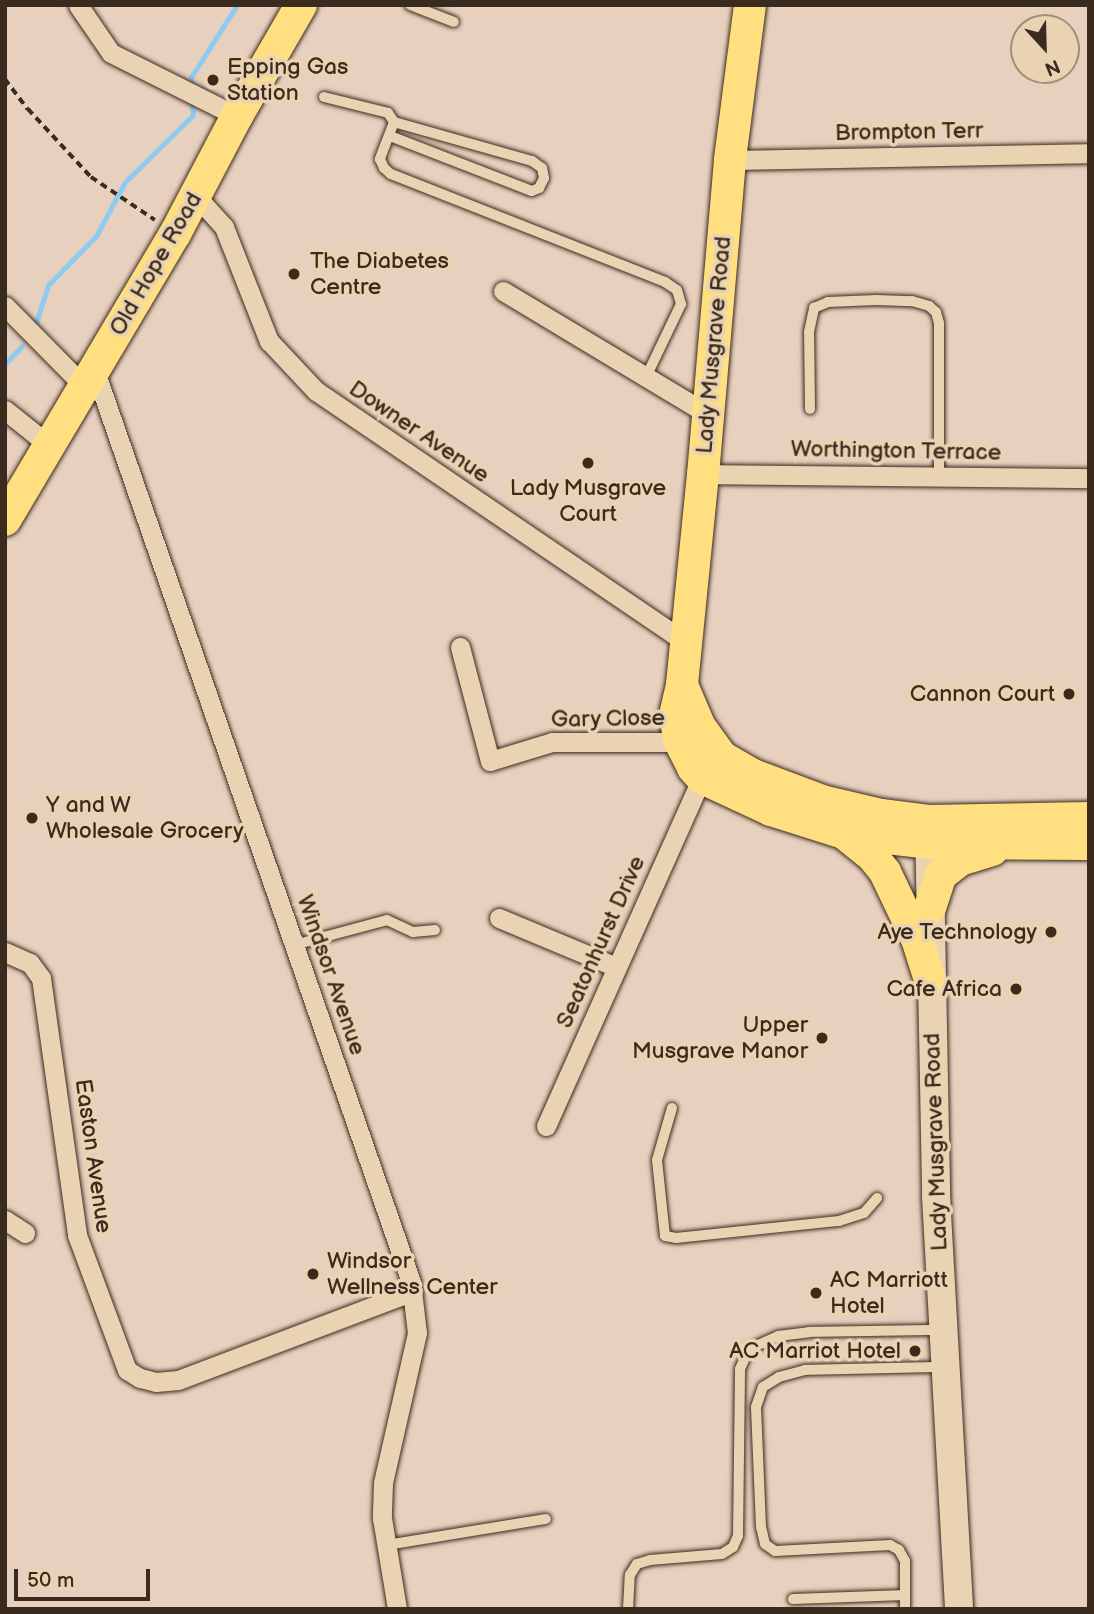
<!DOCTYPE html>
<html>
<head>
<meta charset="utf-8">
<style>
	body { margin:0 }
	#map { position:relative; width:1094px; height:1614px; overflow:hidden; background:#e8d0bf; font-family:"Balsamiq Sans",sans-serif }
	div>[style] { position:absolute }
	.stream>* { height:5px; margin:-2.5px; padding:0 2.5px; transform-origin:2.5px; border-radius:2.5px; background:#8fcaef }
	.path>* { height:3.5px; margin-top:-1.75px; transform-origin:0; background:repeating-linear-gradient(90deg,#3b2a1e 0 7px,transparent 0 12px) }
	.roads { filter:drop-shadow(0 0 2px #3b2a1e) drop-shadow(0 0 2px #3b2a1e) }
	.lane>* { height:10px; margin:-5px; padding:0 5px; transform-origin:5px; border-radius:5px; background:#e9d3b2 }
	.street>* { height:19px; margin:-9.5px; padding:0 9.5px; transform-origin:9.5px; border-radius:9.5px; background:#e9d3b2 }
	.secondary>* { height:28px; margin:-14px; padding:0 14px; transform-origin:14px; border-radius:14px; background:#e9d3b2 }
	.primary>* { height:32px; margin:-16px; padding:0 16px; transform-origin:16px; border-radius:16px; background:#ffdf80 }
	.dots>* { width:19px; height:19px; translate:-50% -50%; box-sizing:border-box; border:4px solid #e9d3b2; border-radius:50% }
	span { translate:-50% -50%; white-space:nowrap; text-align:center; line-height:1.15; -webkit-text-stroke:7px #e9d3b2; paint-order:stroke }
	.poi-label { font-size:23px; color:#3b2a1e }
	.left { translate:0 -50%; text-align:left }
	.right { translate:-100% -50%; text-align:right }
	.street-label { font-size:23px; color:#3b2a1e }
	.frame { position:absolute; inset:0; border:7px solid #3b2a1e; pointer-events:none }
	.north { position:absolute; left:1010px; top:14px; width:70px; height:70px; box-sizing:border-box; background:#e9d3b2; border:2px solid #a38f77; border-radius:50%; rotate:158deg; font-size:19px; font-weight:700; line-height:28px; text-align:center; color:#3b2a1e }
	.north::after { content:''; display:block; margin:auto; width:24px; height:32px; background:#3b2a1e; clip-path:polygon(50% 0,100% 100%,50% 72%,0 100%) }
	.scale { position:absolute; left:14px; top:1569px; width:136px; height:32px; box-sizing:border-box; border:4px solid #3b2a1e; border-top:0; padding-left:9px; font-size:21px; line-height:24px; white-space:nowrap; color:#3b2a1e; -webkit-text-stroke:5px #e9d3b2; paint-order:stroke }
</style>
</head>
<body>
<div id="map">
	<div class="stream">
		<div style="left:192px;top:89px;width:12px;rotate:-95deg"></div>
		<div style="left:191px;top:77px;width:85px;rotate:-57.4deg"></div>
		<div style="left:34px;top:329px;width:46px;rotate:-72.3deg"></div>
		<div style="left:48px;top:285px;width:69px;rotate:-45.6deg"></div>
		<div style="left:96px;top:236px;width:61px;rotate:-61.8deg"></div>
		<div style="left:125px;top:182px;width:95px;rotate:-44.6deg"></div>
		<div style="left:193px;top:115px;width:16px;rotate:-94deg"></div>
		<div style="left:5px;top:364px;width:25px;rotate:-47deg"></div>
	</div>
	<div class="path">
		<div style="left:5px;top:79px;width:38px;rotate:53deg"></div>
		<div style="left:28px;top:109px;width:93px;rotate:47.2deg"></div>
		<div style="left:91px;top:177px;width:77px;rotate:33.9deg"></div>
	</div>
	<div class="roads">
		<div class="lane">
			<div style="left:410px;top:5px;width:47px;rotate:21.1deg"></div>
			<div style="left:324px;top:97px;width:66px;rotate:14deg"></div>
			<div style="left:388px;top:113px;width:11px;rotate:56deg"></div>
			<div style="left:394px;top:122px;width:40px;rotate:111deg"></div>
			<div style="left:380px;top:159px;width:10px;rotate:66deg"></div>
			<div style="left:384px;top:168px;width:9px;rotate:41deg"></div>
			<div style="left:391px;top:174px;width:295px;rotate:21.5deg"></div>
			<div style="left:665px;top:282px;width:14px;rotate:34deg"></div>
			<div style="left:677px;top:290px;width:15px;rotate:74deg"></div>
			<div style="left:681px;top:304px;width:81px;rotate:115.6deg"></div>
			<div style="left:390px;top:136px;width:152px;rotate:21.2deg"></div>
			<div style="left:532px;top:191px;width:8px;rotate:-23deg"></div>
			<div style="left:539px;top:188px;width:11px;rotate:-63deg"></div>
			<div style="left:544px;top:178px;width:10px;rotate:-101deg"></div>
			<div style="left:542px;top:168px;width:12px;rotate:-145deg"></div>
			<div style="left:532px;top:161px;width:143px;rotate:-164.2deg"></div>
			<div style="left:810px;top:409px;width:77px;rotate:-90.7deg"></div>
			<div style="left:809px;top:332px;width:25px;rotate:-78deg"></div>
			<div style="left:814px;top:308px;width:15px;rotate:-23deg"></div>
			<div style="left:828px;top:302px;width:48px;rotate:-2.4deg"></div>
			<div style="left:876px;top:300px;width:36px;rotate:2deg"></div>
			<div style="left:912px;top:301px;width:18px;rotate:16deg"></div>
			<div style="left:929px;top:306px;width:9px;rotate:41deg"></div>
			<div style="left:936px;top:312px;width:11px;rotate:75deg"></div>
			<div style="left:939px;top:323px;width:153px;rotate:90deg"></div>
			<div style="left:294px;top:945px;width:96px;rotate:-15deg"></div>
			<div style="left:387px;top:920px;width:29px;rotate:25deg"></div>
			<div style="left:413px;top:932px;width:22px;rotate:-5deg"></div>
			<div style="left:672px;top:1108px;width:54px;rotate:106.1deg"></div>
			<div style="left:657px;top:1160px;width:76px;rotate:84deg"></div>
			<div style="left:665px;top:1236px;width:11px;rotate:10deg"></div>
			<div style="left:676px;top:1238px;width:164px;rotate:-6deg"></div>
			<div style="left:839px;top:1221px;width:26px;rotate:-18deg"></div>
			<div style="left:864px;top:1213px;width:20px;rotate:-49deg"></div>
			<div style="left:387px;top:1545px;width:161px;rotate:-9.3deg"></div>
			<div style="left:793px;top:1599px;width:112px;rotate:-2deg"></div>
			<div style="left:628px;top:1609px;width:34px;rotate:-87deg"></div>
			<div style="left:630px;top:1575px;width:13px;rotate:-58deg"></div>
			<div style="left:637px;top:1564px;width:14px;rotate:-17deg"></div>
			<div style="left:650px;top:1560px;width:72px;rotate:-4.8deg"></div>
			<div style="left:722px;top:1554px;width:13px;rotate:-32deg"></div>
			<div style="left:733px;top:1547px;width:12px;rotate:-66deg"></div>
			<div style="left:738px;top:1536px;width:167px;rotate:-89.3deg"></div>
			<div style="left:740px;top:1369px;width:22px;rotate:-66deg"></div>
			<div style="left:749px;top:1349px;width:32px;rotate:-24deg"></div>
			<div style="left:778px;top:1336px;width:31px;rotate:-7deg"></div>
			<div style="left:809px;top:1332px;width:132px;rotate:-0.9deg"></div>
			<div style="left:905px;top:1609px;width:48px;rotate:-90deg"></div>
			<div style="left:905px;top:1561px;width:13px;rotate:-119deg"></div>
			<div style="left:899px;top:1550px;width:10px;rotate:-151deg"></div>
			<div style="left:890px;top:1545px;width:115px;rotate:177deg"></div>
			<div style="left:775px;top:1551px;width:12px;rotate:-145deg"></div>
			<div style="left:765px;top:1544px;width:17px;rotate:-103deg"></div>
			<div style="left:761px;top:1527px;width:120px;rotate:-92.4deg"></div>
			<div style="left:756px;top:1407px;width:21px;rotate:-71deg"></div>
			<div style="left:763px;top:1387px;width:19px;rotate:-32deg"></div>
			<div style="left:779px;top:1377px;width:27px;rotate:-15deg"></div>
			<div style="left:805px;top:1370px;width:137px;rotate:-1.3deg"></div>
		</div>
		<div class="street">
			<div style="left:78px;top:5px;width:58px;rotate:55.5deg"></div>
			<div style="left:111px;top:53px;width:141px;rotate:26.6deg"></div>
			<div style="left:730px;top:160px;width:359px;rotate:-1.1deg"></div>
			<div style="left:196px;top:196px;width:42px;rotate:47.9deg"></div>
			<div style="left:224px;top:227px;width:123px;rotate:68.5deg"></div>
			<div style="left:269px;top:341px;width:69px;rotate:46.8deg"></div>
			<div style="left:316px;top:391px;width:448px;rotate:34.2deg"></div>
			<div style="left:503px;top:291px;width:239px;rotate:31deg"></div>
			<div style="left:5px;top:306px;width:114px;rotate:45.4deg"></div>
			<div style="left:95px;top:371px;width:964px;rotate:70.87deg"></div>
			<div style="left:411px;top:1282px;width:51px;rotate:83.3deg"></div>
			<div style="left:417px;top:1333px;width:154px;rotate:102.8deg"></div>
			<div style="left:383px;top:1483px;width:35px;rotate:92deg"></div>
			<div style="left:382px;top:1518px;width:92px;rotate:80.6deg"></div>
			<div style="left:5px;top:410px;width:58px;rotate:38.7deg"></div>
			<div style="left:703px;top:474px;width:386px;rotate:0.6deg"></div>
			<div style="left:460px;top:647px;width:118px;rotate:75.3deg"></div>
			<div style="left:490px;top:761px;width:65px;rotate:-17deg"></div>
			<div style="left:552px;top:742px;width:128px"></div>
			<div style="left:499px;top:918px;width:127px;rotate:22.7deg"></div>
			<div style="left:5px;top:952px;width:27px;rotate:24deg"></div>
			<div style="left:30px;top:963px;width:19px;rotate:54deg"></div>
			<div style="left:41px;top:978px;width:260px;rotate:82deg"></div>
			<div style="left:77px;top:1235px;width:144px;rotate:69.7deg"></div>
			<div style="left:127px;top:1370px;width:15px;rotate:32deg"></div>
			<div style="left:140px;top:1378px;width:16px;rotate:14deg"></div>
			<div style="left:156px;top:1382px;width:22px;rotate:-5deg"></div>
			<div style="left:178px;top:1380px;width:251px;rotate:-20.7deg"></div>
			<div style="left:546px;top:1126px;width:381px;rotate:-65.9deg"></div>
			<div style="left:5px;top:1220px;width:24px;rotate:33deg"></div>
		</div>
		<div class="secondary">
			<div style="left:929px;top:821px;width:375px;rotate:88.9deg"></div>
			<div style="left:936px;top:1196px;width:414px;rotate:86.8deg"></div>
		</div>
		<div class="primary">
			<div style="left:750px;top:5px;width:156px;rotate:97.4deg"></div>
			<div style="left:730px;top:160px;width:315px;rotate:94.9deg"></div>
			<div style="left:703px;top:474px;width:212px;rotate:95.7deg"></div>
			<div style="left:682px;top:685px;width:32px;rotate:103deg"></div>
			<div style="left:675px;top:716px;width:26px;rotate:79deg"></div>
			<div style="left:680px;top:742px;width:29px;rotate:63deg"></div>
			<div style="left:693px;top:768px;width:13px;rotate:48deg"></div>
			<div style="left:702px;top:778px;width:76px;rotate:24.9deg"></div>
			<div style="left:771px;top:810px;width:77px;rotate:17.5deg"></div>
			<div style="left:844px;top:833px;width:87px;rotate:6.6deg"></div>
			<div style="left:930px;top:843px;width:159px;rotate:0.4deg"></div>
			<div style="left:5px;top:520px;width:333px;rotate:-59.3deg"></div>
			<div style="left:175px;top:234px;width:133px;rotate:-62.3deg"></div>
			<div style="left:237px;top:116px;width:128px;rotate:-60deg"></div>
			<div style="left:682px;top:685px;width:46px;rotate:66.8deg"></div>
			<div style="left:700px;top:727px;width:37px;rotate:54deg"></div>
			<div style="left:722px;top:757px;width:36px;rotate:30deg"></div>
			<div style="left:753px;top:775px;width:74px;rotate:20.6deg"></div>
			<div style="left:822px;top:801px;width:61px;rotate:13.3deg"></div>
			<div style="left:881px;top:815px;width:48px;rotate:7.1deg"></div>
			<div style="left:929px;top:821px;width:160px;rotate:-1.1deg"></div>
			<div style="left:845px;top:834px;width:36px;rotate:39deg"></div>
			<div style="left:873px;top:857px;width:19px;rotate:51deg"></div>
			<div style="left:885px;top:872px;width:74px;rotate:64.5deg"></div>
			<div style="left:917px;top:939px;width:43px;rotate:72.4deg"></div>
			<div style="left:930px;top:908px;width:35px;rotate:-72deg"></div>
			<div style="left:941px;top:875px;width:24px;rotate:-38deg"></div>
			<div style="left:960px;top:860px;width:34px;rotate:-17deg"></div>
		</div>
	</div>
	<div class="dots">
		<div style="left:213px;top:80px;background:#3b2a1e"></div>
		<div style="left:294px;top:274px;background:#3b2a1e"></div>
		<div style="left:588px;top:463px;background:#3b2a1e"></div>
		<div style="left:1069px;top:694px;background:#3b2a1e"></div>
		<div style="left:32px;top:818px;background:#3b2a1e"></div>
		<div style="left:1051px;top:932px;background:#3b2a1e"></div>
		<div style="left:1016px;top:989px;background:#3b2a1e"></div>
		<div style="left:822px;top:1038px;background:#3b2a1e"></div>
		<div style="left:313px;top:1274px;background:#3b2a1e"></div>
		<div style="left:816px;top:1293px;background:#3b2a1e"></div>
		<div style="left:915px;top:1351px;background:#3b2a1e"></div>
	</div>
	<div class="poi-label">
		<span class="left" style="left:227px;top:80px">Epping Gas<br>Station</span>
		<span class="left" style="left:310px;top:274px">The Diabetes<br>Centre</span>
		<span style="left:588px;top:501px">Lady Musgrave<br>Court</span>
		<span class="right" style="left:1055px;top:694px">Cannon Court</span>
		<span class="left" style="left:46px;top:818px">Y and W<br>Wholesale Grocery</span>
		<span class="right" style="left:1037px;top:932px">Aye Technology</span>
		<span class="right" style="left:1002px;top:989px">Cafe Africa</span>
		<span class="right" style="left:808px;top:1038px">Upper<br>Musgrave Manor</span>
		<span class="left" style="left:327px;top:1274px">Windsor<br>Wellness Center</span>
		<span class="left" style="left:830px;top:1293px">AC Marriott<br>Hotel</span>
		<span class="right" style="left:901px;top:1351px">AC Marriot Hotel</span>
	</div>
	<div class="street-label">
		<span style="left:909px;top:132px;rotate:-1deg">Brompton Terr</span>
		<span style="left:156px;top:264px;rotate:-60deg">Old Hope Road</span>
		<span style="left:714px;top:345px;rotate:-85deg">Lady Musgrave Road</span>
		<span style="left:419px;top:432px;rotate:34deg">Downer Avenue</span>
		<span style="left:896px;top:451px;rotate:1deg">Worthington Terrace</span>
		<span style="left:608px;top:719px;rotate:-1deg">Gary Close</span>
		<span style="left:601px;top:942px;rotate:-66deg">Seatonhurst Drive</span>
		<span style="left:331px;top:975px;rotate:71deg">Windsor Avenue</span>
		<span style="left:936px;top:1142px;rotate:-92deg">Lady Musgrave Road</span>
		<span style="left:93px;top:1156px;rotate:82deg">Easton Avenue</span>
	</div>
	<div class="frame"></div>
	<div class="north">N</div>
	<div class="scale">50 m</div>
</div>
</body>
</html>
